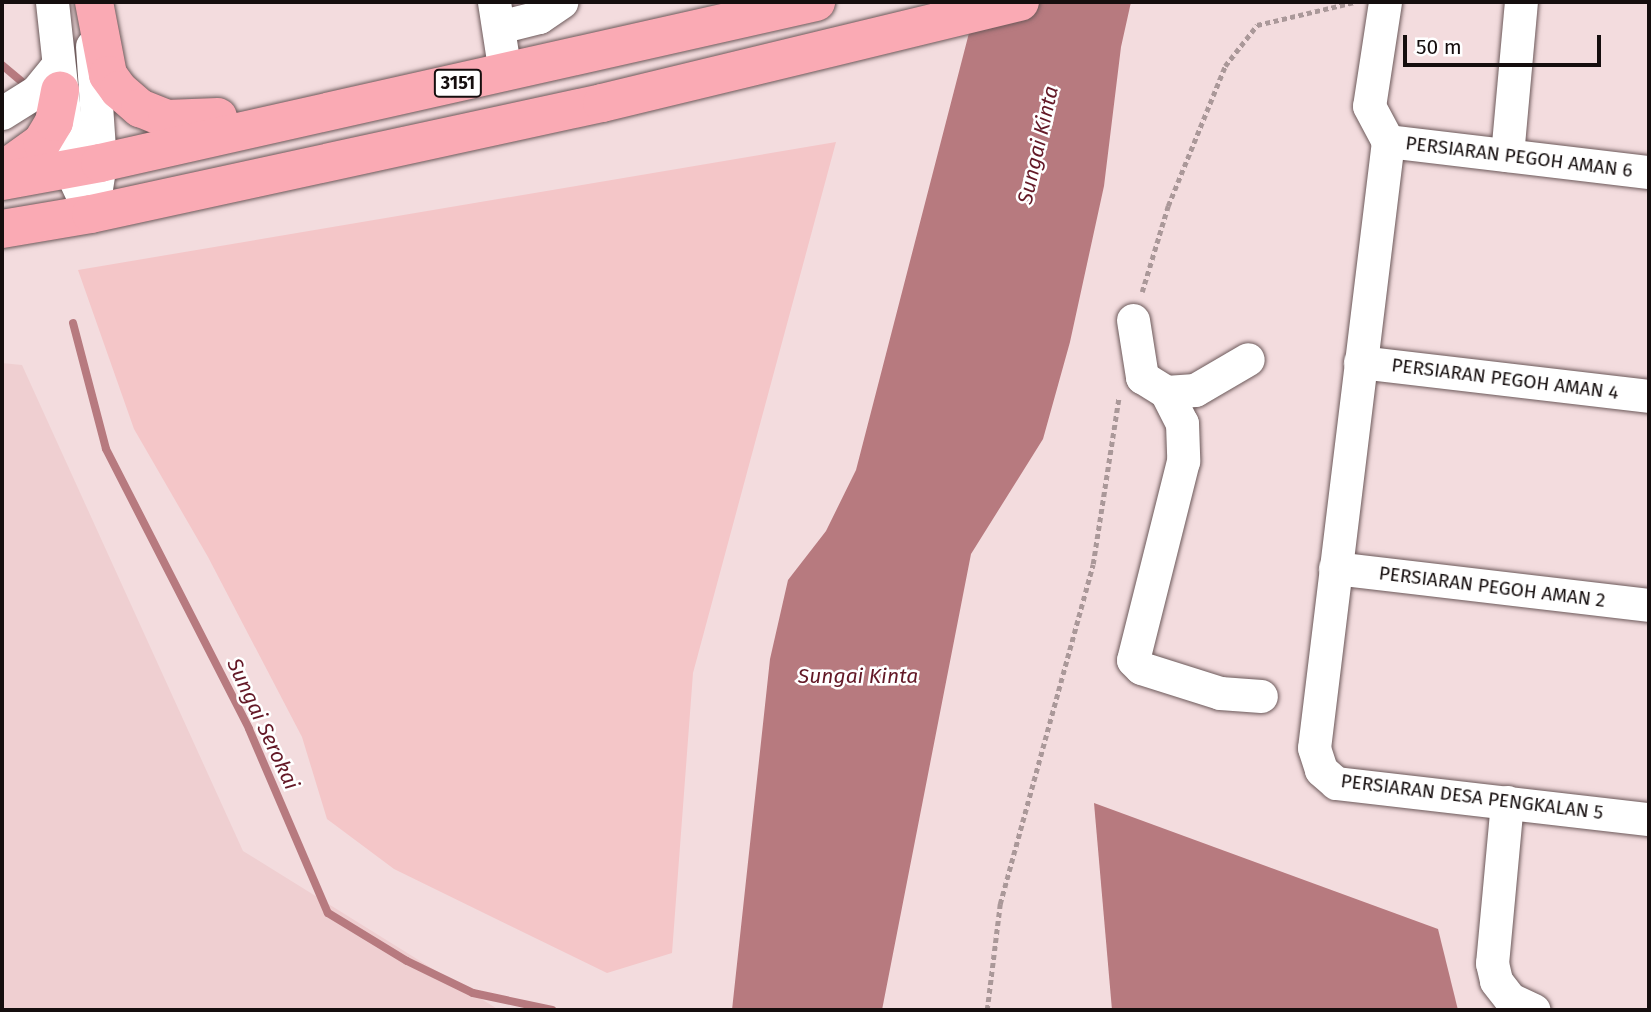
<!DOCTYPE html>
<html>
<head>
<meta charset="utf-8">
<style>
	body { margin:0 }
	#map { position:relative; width:1651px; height:1012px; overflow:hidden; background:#f3dcde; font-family:"Fira Sans",sans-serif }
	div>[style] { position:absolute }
	.built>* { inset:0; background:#efcfd1 }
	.green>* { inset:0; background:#f4c6c8 }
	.water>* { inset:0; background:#b77a7f }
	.stream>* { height:8px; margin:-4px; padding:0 4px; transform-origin:4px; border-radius:4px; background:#b77a7f }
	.path>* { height:4.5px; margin-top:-2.25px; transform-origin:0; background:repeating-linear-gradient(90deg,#aa9899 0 5px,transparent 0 8.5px) }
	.roads { filter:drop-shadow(0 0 2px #6c595a) drop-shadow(0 0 2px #6c595a) }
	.minor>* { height:33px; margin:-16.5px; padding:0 16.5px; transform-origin:16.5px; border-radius:16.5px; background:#fff }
	.major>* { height:38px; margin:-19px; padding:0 19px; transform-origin:19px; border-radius:19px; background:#faaab4 }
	span { translate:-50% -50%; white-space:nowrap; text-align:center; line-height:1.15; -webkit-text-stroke:5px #fff; paint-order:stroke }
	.shield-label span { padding:2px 5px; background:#fff; border:2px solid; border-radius:5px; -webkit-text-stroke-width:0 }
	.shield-label { font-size:18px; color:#150e0e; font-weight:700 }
	.street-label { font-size:19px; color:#150e0e }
	.water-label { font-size:21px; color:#631826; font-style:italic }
	.frame { position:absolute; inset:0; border:4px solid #150e0e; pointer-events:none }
	.scale { position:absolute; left:1403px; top:35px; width:198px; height:32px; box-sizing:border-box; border:4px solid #150e0e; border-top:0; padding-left:9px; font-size:21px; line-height:24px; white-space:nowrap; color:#150e0e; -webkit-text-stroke:5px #fff; paint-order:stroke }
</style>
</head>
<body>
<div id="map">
	<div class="built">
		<div style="clip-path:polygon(2px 363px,22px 365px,243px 851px,499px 1010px,2px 1010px)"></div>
	</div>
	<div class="green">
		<div style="clip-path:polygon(836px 142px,693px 673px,672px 953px,607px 973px,394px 869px,327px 819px,302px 737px,208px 557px,134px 429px,78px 270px)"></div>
	</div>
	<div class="water">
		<div style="clip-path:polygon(977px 2px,1131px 2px,1121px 47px,1104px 186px,1070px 342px,1043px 439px,971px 554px,882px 1010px,732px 1010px,770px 659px,788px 580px,826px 531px,856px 470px)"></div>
		<div style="clip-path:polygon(1094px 803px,1438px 929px,1458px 1010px,1112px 1010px)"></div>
	</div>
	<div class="stream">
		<div style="left:2px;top:65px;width:25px;rotate:40deg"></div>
		<div style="left:73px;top:323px;width:130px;rotate:75.3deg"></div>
		<div style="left:106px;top:449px;width:314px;rotate:62.9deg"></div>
		<div style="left:249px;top:729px;width:200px;rotate:66.8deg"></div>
		<div style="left:328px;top:913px;width:92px;rotate:31.3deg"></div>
		<div style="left:407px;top:961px;width:73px;rotate:25.9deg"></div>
		<div style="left:473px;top:993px;width:81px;rotate:12.1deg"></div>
	</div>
	<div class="path">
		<div style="left:1142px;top:292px;width:90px;rotate:-73.2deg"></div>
		<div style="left:1168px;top:206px;width:151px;rotate:-67.8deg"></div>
		<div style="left:1225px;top:66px;width:52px;rotate:-52deg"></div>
		<div style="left:1257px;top:25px;width:101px;rotate:-13.2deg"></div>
		<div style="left:987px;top:1010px;width:107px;rotate:-83deg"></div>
		<div style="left:1000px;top:904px;width:352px;rotate:-74.7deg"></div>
		<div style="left:1093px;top:564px;width:169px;rotate:-81.2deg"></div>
	</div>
	<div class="roads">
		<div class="minor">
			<div style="left:52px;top:2px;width:168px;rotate:83.8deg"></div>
			<div style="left:70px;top:169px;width:50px;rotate:65deg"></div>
			<div style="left:494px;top:2px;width:72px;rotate:81.2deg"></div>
			<div style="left:1385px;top:2px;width:105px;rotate:98.7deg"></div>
			<div style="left:1369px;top:106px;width:40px;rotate:62deg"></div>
			<div style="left:1388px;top:141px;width:611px;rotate:96.95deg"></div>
			<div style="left:1314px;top:748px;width:23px;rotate:72deg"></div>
			<div style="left:1321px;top:770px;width:20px;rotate:41deg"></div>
			<div style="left:1336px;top:783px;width:315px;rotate:6.6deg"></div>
			<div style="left:499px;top:27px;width:41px;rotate:-14deg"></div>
			<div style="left:539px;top:17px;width:27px;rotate:-34deg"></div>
			<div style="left:92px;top:46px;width:117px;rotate:86.1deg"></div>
			<div style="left:100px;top:163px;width:24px;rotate:99deg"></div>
			<div style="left:2px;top:113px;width:40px;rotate:-32deg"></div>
			<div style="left:36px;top:92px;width:35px;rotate:-51deg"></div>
			<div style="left:1388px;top:141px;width:263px;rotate:6.8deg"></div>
			<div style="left:1507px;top:155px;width:154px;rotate:-84.8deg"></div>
			<div style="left:1133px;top:320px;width:58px;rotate:81deg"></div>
			<div style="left:1142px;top:377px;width:28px;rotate:32deg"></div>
			<div style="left:1166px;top:392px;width:29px;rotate:-4deg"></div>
			<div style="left:1195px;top:390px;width:61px;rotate:-30.3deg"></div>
			<div style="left:1360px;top:362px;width:291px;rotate:6.7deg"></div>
			<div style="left:1166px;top:392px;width:35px;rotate:63deg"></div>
			<div style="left:1182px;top:423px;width:38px;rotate:88deg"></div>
			<div style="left:1183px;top:461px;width:205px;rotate:104.1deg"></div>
			<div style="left:1133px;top:660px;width:11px;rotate:45deg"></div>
			<div style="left:1141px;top:668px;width:83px;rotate:17.6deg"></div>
			<div style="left:1220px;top:693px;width:41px;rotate:4.2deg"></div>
			<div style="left:1335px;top:568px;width:316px;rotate:6.7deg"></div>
			<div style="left:1507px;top:802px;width:162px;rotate:95.3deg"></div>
			<div style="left:1492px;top:963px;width:18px;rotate:77deg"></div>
			<div style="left:1496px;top:981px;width:23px;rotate:52deg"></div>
			<div style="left:1510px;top:999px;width:26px;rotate:25deg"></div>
		</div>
		<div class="major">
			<div style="left:94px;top:2px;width:74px;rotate:79.1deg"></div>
			<div style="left:108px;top:75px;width:19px;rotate:54deg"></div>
			<div style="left:119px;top:90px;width:28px;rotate:41deg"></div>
			<div style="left:140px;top:108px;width:29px;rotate:22deg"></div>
			<div style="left:167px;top:119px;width:51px;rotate:-2.2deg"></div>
			<div style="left:2px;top:171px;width:49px;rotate:-35.9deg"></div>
			<div style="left:42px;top:142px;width:23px;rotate:-59deg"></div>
			<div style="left:54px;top:122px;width:32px;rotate:-79deg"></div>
			<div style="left:2px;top:181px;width:100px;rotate:-10.4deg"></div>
			<div style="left:100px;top:163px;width:734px;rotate:-12.67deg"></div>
			<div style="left:2px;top:229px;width:90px;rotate:-9.6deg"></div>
			<div style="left:91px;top:214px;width:523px;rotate:-12.26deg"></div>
			<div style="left:602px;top:103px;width:430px;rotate:-13.6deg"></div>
		</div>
	</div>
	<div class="shield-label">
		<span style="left:458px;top:83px">3151</span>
	</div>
	<div class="street-label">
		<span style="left:1519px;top:157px;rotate:7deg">PERSIARAN PEGOH AMAN 6</span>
		<span style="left:1505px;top:379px;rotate:7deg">PERSIARAN PEGOH AMAN 4</span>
		<span style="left:1492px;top:587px;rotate:7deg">PERSIARAN PEGOH AMAN 2</span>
		<span style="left:1472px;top:797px;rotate:7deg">PERSIARAN DESA PENGKALAN 5</span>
	</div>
	<div class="water-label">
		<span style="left:1038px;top:145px;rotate:-77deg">Sungai Kinta</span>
		<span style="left:858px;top:676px">Sungai Kinta</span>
		<span style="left:263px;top:724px;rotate:65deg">Sungai Serokai</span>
	</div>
	<div class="frame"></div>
	<div class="scale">50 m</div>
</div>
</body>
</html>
